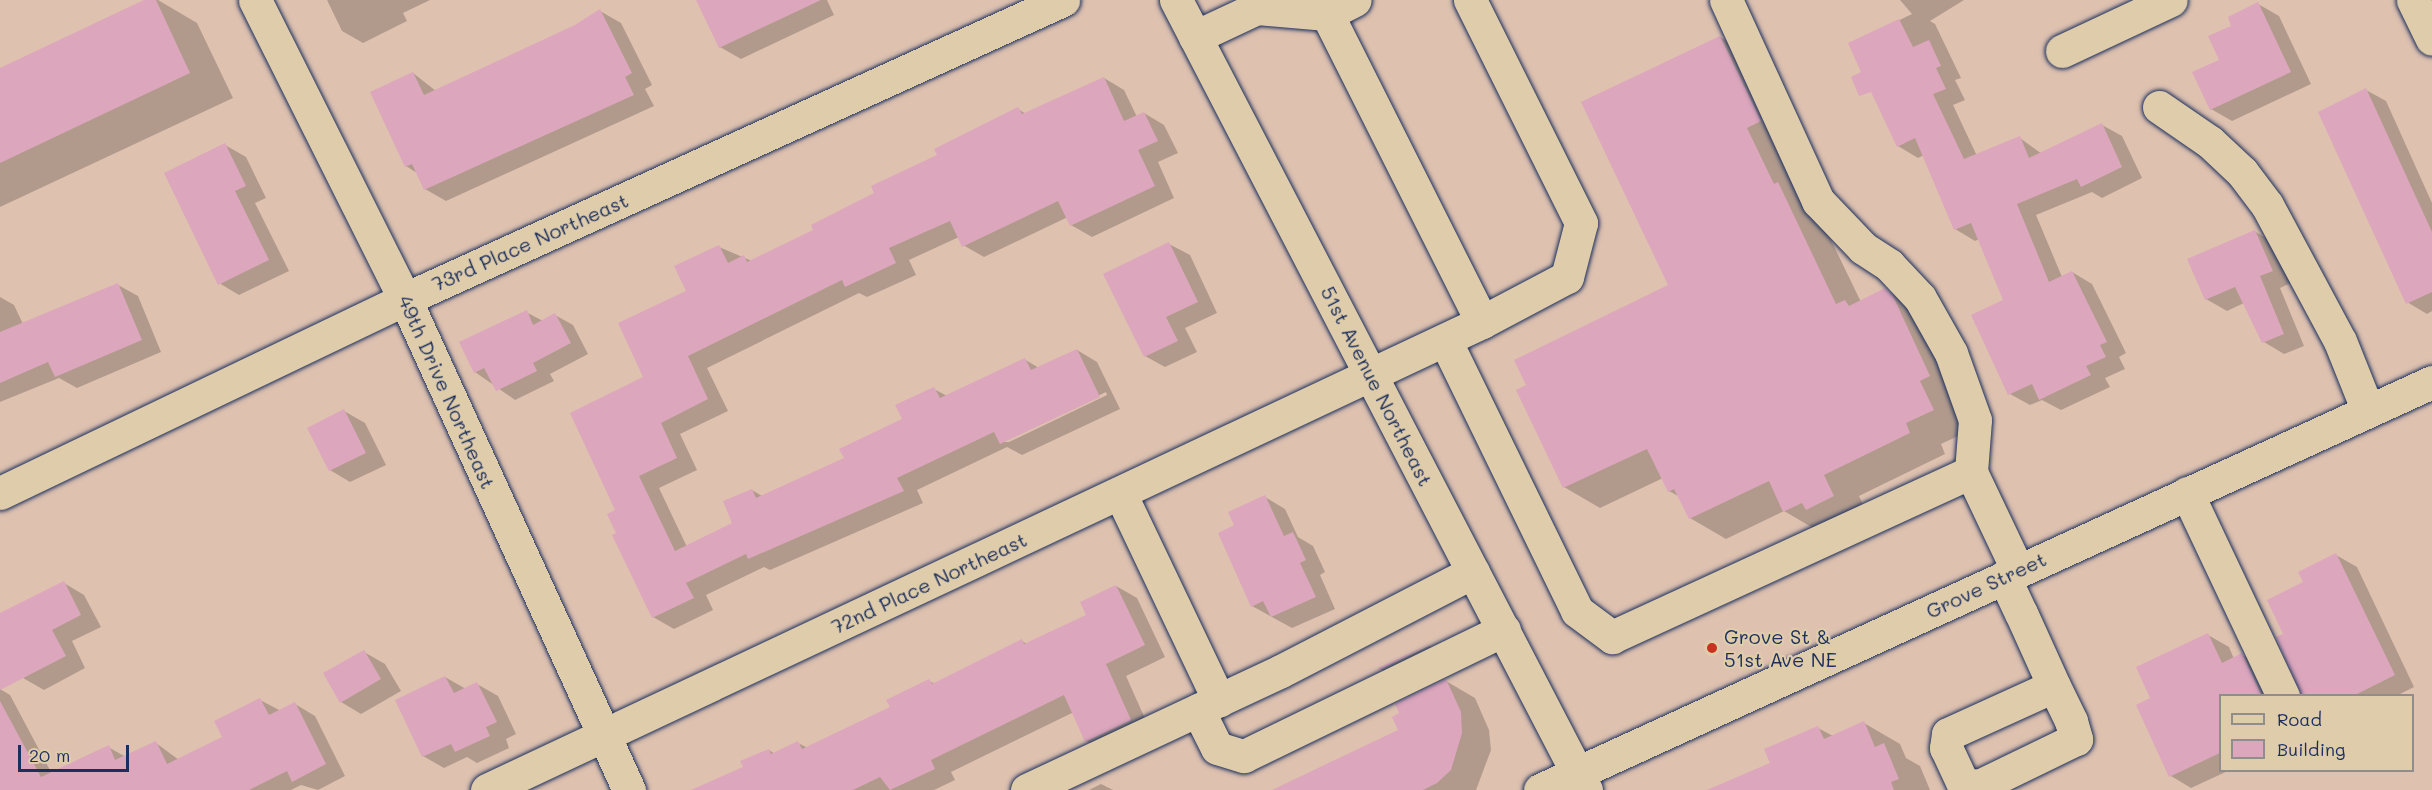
<!DOCTYPE html>
<html>
<head>
<meta charset="utf-8">
<style>
	body { margin:0 }
	#map { position:relative; width:2432px; height:790px; overflow:hidden; background:#dec1af; font-family:Mali,sans-serif }
	div>[style] { position:absolute }
	.shadow>* { inset:0; background:#0003 }
	.building>* { inset:0; background:#dca6bc }
	.roads { filter:drop-shadow(0 0 2px #1b2f5e) drop-shadow(0 0 2px #1b2f5e) }
	.minor>* { height:33px; margin:-16.5px; padding:0 16.5px; transform-origin:16.5px; border-radius:16.5px; background:#dfccaa }
	.dots>* { width:16px; height:16px; translate:-50% -50%; box-sizing:border-box; border:3px solid #dfccaa; border-radius:50% }
	span { translate:-50% -50%; white-space:nowrap; text-align:center; line-height:1.15; -webkit-text-stroke:4.5px #dfccaa; paint-order:stroke }
	.street-label { font-size:20px; color:#1b2f5e }
	.poi-label { font-size:20px; color:#1b2f5e }
	.left { translate:0 -50%; text-align:left }
	.legend { position:absolute; left:2219px; top:694px; width:195px; height:78px; box-sizing:border-box; background:#dfccaa; border:2px solid #918d8c; margin:0; padding:8px 10px; list-style:none; font-size:18px; color:#1b2f5e }
	.legend li { display:flex; align-items:center; gap:12px; height:30px }
	.legend b { width:30px; border:2px solid #918d8c }
	.scale { position:absolute; left:18px; top:745px; width:111px; height:27px; box-sizing:border-box; border:3px solid #1b2f5e; border-top:0; padding-left:8px; font-size:18px; line-height:21px; white-space:nowrap; color:#1b2f5e; -webkit-text-stroke:4px #dfccaa; paint-order:stroke }
</style>
</head>
<body>
<div id="map">
	<div class="shadow">
		<div style="clip-path:polygon(147px 0,158px 0,197px 23px,233px 98px,0 207px,0 70px)"></div>
		<div style="clip-path:polygon(327px 0,430px 0,403px 13px,407px 21px,363px 43px,342px 31px)"></div>
		<div style="clip-path:polygon(698px 0,827px 0,834px 15px,741px 59px,720px 47px)"></div>
		<div style="clip-path:polygon(1900px 0,1964px 0,1930px 21px,1935px 24px,1961px 78px,1955px 80px,1965px 100px,1953px 105px,1977px 156px,2020px 138px,2042px 154px,2102px 125px,2122px 136px,2142px 178px,2102px 198px,2092px 192px,2036px 215px,2062px 277px,2072px 272px,2092px 284px,2126px 353px,2119px 357px,2125px 369px,2105px 378px,2110px 387px,2061px 410px,2042px 400px,2030px 405px,2010px 394px,2005px 301px,1979px 239px,1975px 241px,1955px 229px,1924px 155px,1918px 158px,1898px 146px,1850px 44px,1912px 14px)"></div>
		<div style="clip-path:polygon(2258px 4px,2279px 16px,2311px 84px,2232px 121px,2211px 109px,2221px 61px,2233px 26px)"></div>
		<div style="clip-path:polygon(600px 11px,621px 23px,652px 85px,645px 89px,654px 106px,446px 201px,425px 189px,417px 173px,406px 166px,413px 73px,436px 91px,576px 26px)"></div>
		<div style="clip-path:polygon(1720px 37px,1756px 58px,1814px 205px,1861px 302px,1885px 290px,1921px 311px,1969px 431px,1941px 444px,1945px 454px,1859px 496px,1869px 517px,1820px 532px,1784px 511px,1726px 539px,1690px 518px,1680px 497px,1669px 491px,1663px 478px,1600px 508px,1564px 487px,1670px 285px)"></div>
		<div style="clip-path:polygon(evenodd,1104px 78px,1124px 90px,1137px 117px,1144px 113px,1164px 125px,1178px 153px,1158px 162px,1174px 198px,1092px 237px,1071px 225px,1068px 217px,984px 257px,963px 245px,959px 237px,909px 260px,916px 275px,867px 297px,859px 293px,707px 368px,728px 411px,680px 434px,697px 470px,659px 488px,687px 547px,734px 524px,752px 490px,762px 496px,846px 459px,904px 420px,934px 389px,947px 396px,1024px 359px,1039px 368px,1077px 350px,1097px 362px,1120px 409px,1022px 455px,1007px 447px,917px 490px,923px 503px,770px 570px,764px 567px,706px 595px,713px 610px,674px 629px,653px 617px,618px 534px,617px 511px,645px 378px,688px 292px,719px 247px,752px 261px,815px 231px,1018px 109px,1026px 114px,1104px 78px,1106px 392px,1107px 395px,1009px 442px,1002px 442px,1106px 392px)"></div>
		<div style="clip-path:polygon(2366px 90px,2386px 101px,2432px 203px,2432px 311px,2427px 314px,2407px 302px)"></div>
		<div style="clip-path:polygon(225px 145px,246px 157px,266px 198px,255px 203px,289px 271px,239px 295px,219px 283px)"></div>
		<div style="clip-path:polygon(2254px 231px,2275px 243px,2293px 282px,2280px 288px,2304px 346px,2284px 354px,2264px 342px,2244px 303px,2227px 311px,2206px 299px)"></div>
		<div style="clip-path:polygon(1169px 244px,1190px 255px,1217px 313px,1185px 328px,1197px 352px,1165px 367px,1145px 356px)"></div>
		<div style="clip-path:polygon(118px 285px,138px 296px,161px 352px,77px 388px,59px 378px,0 402px,0 297px,14px 305px,23px 324px)"></div>
		<div style="clip-path:polygon(526px 312px,543px 321px,555px 315px,573px 325px,588px 354px,550px 374px,554px 381px,515px 400px,475px 372px)"></div>
		<div style="clip-path:polygon(344px 411px,365px 423px,386px 465px,350px 482px,330px 470px)"></div>
		<div style="clip-path:polygon(1265px 497px,1285px 509px,1298px 537px,1313px 546px,1325px 572px,1320px 575px,1335px 609px,1292px 628px,1252px 606px,1236px 526px)"></div>
		<div style="clip-path:polygon(2336px 555px,2357px 567px,2414px 687px,2396px 696px,2301px 696px,2305px 583px)"></div>
		<div style="clip-path:polygon(64px 583px,84px 595px,101px 627px,72px 641px,85px 668px,44px 690px,23px 678px)"></div>
		<div style="clip-path:polygon(1116px 586px,1137px 598px,1165px 657px,1126px 676px,1151px 732px,1107px 753px,1086px 741px,1074px 712px,951px 772px,955px 780px,934px 790px,734px 790px,745px 768px,769px 750px,775px 754px,798px 743px,808px 748px,892px 708px,929px 681px,935px 684px,1022px 641px,1027px 644px,1088px 616px)"></div>
		<div style="clip-path:polygon(2208px 635px,2229px 647px,2234px 659px,2242px 655px,2263px 667px,2278px 696px,2220px 696px,2220px 770px,2230px 770px,2191px 788px,2171px 776px,2152px 699px)"></div>
		<div style="clip-path:polygon(1429px 646px,1456px 662px,1409px 686px,1380px 669px)"></div>
		<div style="clip-path:polygon(364px 652px,385px 664px,401px 691px,361px 714px,341px 702px)"></div>
		<div style="clip-path:polygon(445px 677px,466px 689px,477px 684px,498px 696px,516px 734px,506px 739px,509px 748px,477px 763px,467px 757px,444px 768px,423px 756px)"></div>
		<div style="clip-path:polygon(1446px 681px,1475px 698px,1489px 730px,1491px 750px,1476px 790px,1276px 790px,1400px 730px,1401px 714px)"></div>
		<div style="clip-path:polygon(0 689px,10px 695px,52px 774px,108px 747px,126px 757px,156px 743px,179px 760px,224px 738px,260px 700px,281px 711px,295px 704px,315px 716px,345px 776px,318px 790px,301px 785px,291px 790px,0 790px)"></div>
		<div style="clip-path:polygon(1864px 723px,1900px 744px,1906px 758px,1920px 766px,1930px 790px,1741px 790px,1818px 728px,1833px 736px)"></div>
		<div style="clip-path:polygon(1101px 784px,1113px 790px,1089px 790px)"></div>
	</div>
	<div class="building">
		<div style="clip-path:polygon(144px 0,156px 0,190px 73px,0 163px,0 68px)"></div>
		<div style="clip-path:polygon(696px 0,821px 0,719px 48px)"></div>
		<div style="clip-path:polygon(2258px 2px,2291px 72px,2210px 110px,2192px 72px,2219px 60px,2208px 36px,2231px 26px,2228px 17px)"></div>
		<div style="clip-path:polygon(600px 9px,632px 73px,625px 77px,634px 95px,424px 190px,412px 164px,405px 167px,370px 92px,413px 72px,424px 95px,575px 25px)"></div>
		<div style="clip-path:polygon(1899px 19px,1913px 47px,1929px 40px,1941px 66px,1936px 68px,1946px 89px,1933px 94px,1964px 159px,2020px 136px,2029px 158px,2102px 123px,2122px 167px,2081px 187px,2077px 179px,2017px 204px,2049px 282px,2072px 271px,2107px 342px,2100px 345px,2106px 357px,2086px 366px,2091px 375px,2039px 400px,2032px 384px,2008px 395px,1971px 315px,2003px 300px,1971px 223px,1954px 230px,1915px 138px,1897px 147px,1871px 92px,1859px 96px,1851px 77px,1861px 72px,1848px 43px)"></div>
		<div style="clip-path:polygon(1720px 36px,1761px 121px,1747px 128px,1774px 184px,1778px 182px,1836px 304px,1845px 300px,1849px 306px,1885px 288px,1893px 296px,1930px 376px,1920px 381px,1934px 410px,1906px 423px,1910px 433px,1824px 475px,1834px 496px,1806px 510px,1802px 503px,1783px 512px,1769px 481px,1689px 519px,1674px 489px,1668px 492px,1647px 449px,1563px 488px,1516px 390px,1526px 385px,1514px 360px,1668px 285px,1581px 102px)"></div>
		<div style="clip-path:polygon(1104px 77px,1124px 121px,1144px 112px,1158px 141px,1138px 150px,1155px 186px,1070px 226px,1058px 201px,962px 247px,950px 221px,889px 248px,896px 263px,845px 287px,842px 280px,688px 356px,708px 399px,661px 423px,677px 458px,639px 476px,675px 551px,732px 523px,723px 501px,752px 489px,756px 498px,844px 458px,839px 449px,902px 419px,895px 405px,934px 387px,940px 398px,1025px 358px,1031px 370px,1077px 349px,1100px 397px,1000px 444px,994px 432px,897px 478px,904px 491px,748px 559px,746px 554px,686px 583px,694px 598px,652px 618px,612px 535px,616px 533px,607px 514px,615px 510px,570px 413px,643px 377px,618px 323px,686px 291px,674px 266px,719px 245px,728px 263px,744px 255px,747px 262px,813px 230px,811px 225px,874px 193px,871px 186px,937px 155px,934px 149px,1018px 107px,1022px 114px)"></div>
		<div style="clip-path:polygon(2366px 88px,2432px 232px,2432px 292px,2406px 304px,2318px 112px)"></div>
		<div style="clip-path:polygon(225px 143px,246px 186px,235px 191px,269px 260px,218px 285px,164px 173px)"></div>
		<div style="clip-path:polygon(2255px 230px,2273px 271px,2260px 276px,2284px 334px,2262px 343px,2235px 287px,2205px 300px,2187px 259px)"></div>
		<div style="clip-path:polygon(1169px 242px,1198px 302px,1166px 317px,1178px 341px,1144px 357px,1103px 274px)"></div>
		<div style="clip-path:polygon(118px 283px,142px 340px,55px 377px,48px 362px,0 383px,0 332px)"></div>
		<div style="clip-path:polygon(527px 310px,533px 325px,555px 313px,571px 343px,533px 363px,537px 371px,496px 391px,484px 368px,474px 373px,459px 342px)"></div>
		<div style="clip-path:polygon(344px 409px,366px 453px,329px 471px,307px 428px)"></div>
		<div style="clip-path:polygon(1265px 495px,1284px 536px,1293px 532px,1306px 560px,1300px 563px,1316px 597px,1271px 617px,1263px 601px,1251px 607px,1218px 533px,1234px 525px,1228px 512px)"></div>
		<div style="clip-path:polygon(2336px 553px,2395px 675px,2353px 696px,2301px 696px,2276px 637px,2283px 634px,2267px 600px,2303px 582px,2298px 572px)"></div>
		<div style="clip-path:polygon(64px 581px,81px 615px,52px 630px,66px 656px,0 690px,0 613px)"></div>
		<div style="clip-path:polygon(1116px 585px,1145px 645px,1106px 664px,1131px 720px,1085px 742px,1064px 695px,931px 760px,935px 769px,890px 790px,880px 777px,853px 790px,691px 790px,743px 767px,740px 761px,769px 749px,771px 754px,798px 741px,802px 749px,890px 707px,886px 700px,929px 679px,932px 684px,1022px 639px,1024px 644px,1086px 615px,1080px 602px)"></div>
		<div style="clip-path:polygon(2208px 633px,2222px 663px,2242px 653px,2262px 696px,2220px 696px,2220px 753px,2169px 777px,2136px 705px,2150px 698px,2136px 667px)"></div>
		<div style="clip-path:polygon(1429px 644px,1379px 670px,1378px 668px)"></div>
		<div style="clip-path:polygon(364px 650px,381px 679px,340px 703px,323px 673px)"></div>
		<div style="clip-path:polygon(445px 676px,454px 693px,477px 682px,497px 722px,486px 727px,490px 736px,455px 752px,451px 744px,422px 757px,395px 700px)"></div>
		<div style="clip-path:polygon(1446px 679px,1461px 712px,1462px 733px,1451px 770px,1437px 783px,1423px 790px,1272px 790px,1398px 730px,1392px 717px,1399px 713px,1395px 704px)"></div>
		<div style="clip-path:polygon(260px 698px,269px 715px,295px 702px,326px 764px,292px 782px,287px 771px,249px 790px,0 790px,0 701px,41px 777px,109px 745px,115px 760px,156px 741px,167px 764px,222px 737px,214px 721px)"></div>
		<div style="clip-path:polygon(1864px 721px,1875px 747px,1884px 743px,1899px 779px,1891px 782px,1894px 790px,1707px 790px,1770px 763px,1764px 749px,1818px 726px,1824px 739px)"></div>
	</div>
	<div class="roads">
		<div class="minor">
			<div style="left:255px;top:0;width:335px;rotate:63.4deg"></div>
			<div style="left:405px;top:299px;width:540px;rotate:65.48deg"></div>
			<div style="left:1176px;top:0;width:890px;rotate:62.57deg"></div>
			<div style="left:1470px;top:0;width:249px;rotate:63.5deg"></div>
			<div style="left:1581px;top:223px;width:56px;rotate:104.5deg"></div>
			<div style="left:1567px;top:277px;width:96px;rotate:152.1deg"></div>
			<div style="left:1726px;top:0;width:221px;rotate:65.4deg"></div>
			<div style="left:1818px;top:201px;width:65px;rotate:46.2deg"></div>
			<div style="left:1863px;top:248px;width:31px;rotate:33deg"></div>
			<div style="left:1889px;top:265px;width:45px;rotate:46.8deg"></div>
			<div style="left:1920px;top:298px;width:63px;rotate:60.6deg"></div>
			<div style="left:1951px;top:353px;width:71px;rotate:70.3deg"></div>
			<div style="left:1975px;top:420px;width:52px;rotate:94.4deg"></div>
			<div style="left:2413px;top:0;width:43px;rotate:64deg"></div>
			<div style="left:1195px;top:37px;width:68px;rotate:-25.1deg"></div>
			<div style="left:1257px;top:8px;width:70px;rotate:4.9deg"></div>
			<div style="left:2062px;top:51px;width:120px;rotate:-25.1deg"></div>
			<div style="left:2159px;top:107px;width:62px;rotate:34.5deg"></div>
			<div style="left:2210px;top:142px;width:44px;rotate:43.2deg"></div>
			<div style="left:2242px;top:172px;width:41px;rotate:52.9deg"></div>
			<div style="left:2267px;top:205px;width:154px;rotate:61.8deg"></div>
			<div style="left:2340px;top:341px;width:75px;rotate:68.2deg"></div>
			<div style="left:1445px;top:340px;width:301px;rotate:64deg"></div>
			<div style="left:1577px;top:611px;width:44px;rotate:36.6deg"></div>
			<div style="left:1612px;top:637px;width:395px;rotate:-24.7deg"></div>
			<div style="left:1971px;top:472px;width:110px;rotate:64.6deg"></div>
			<div style="left:0;top:493px;width:449px;rotate:-25.6deg"></div>
			<div style="left:405px;top:299px;width:723px;rotate:-24.44deg"></div>
			<div style="left:1120px;top:493px;width:230px;rotate:64.5deg"></div>
			<div style="left:2187px;top:493px;width:225px;rotate:64.7deg"></div>
			<div style="left:2004px;top:577px;width:40px;rotate:65deg"></div>
			<div style="left:2021px;top:613px;width:80px;rotate:65.7deg"></div>
			<div style="left:2054px;top:686px;width:39px;rotate:64deg"></div>
			<div style="left:2071px;top:721px;width:19px;rotate:74deg"></div>
			<div style="left:2076px;top:739px;width:108px;rotate:154.1deg"></div>
			<div style="left:1979px;top:786px;width:16px;rotate:-173deg"></div>
			<div style="left:1963px;top:784px;width:40px;rotate:-115deg"></div>
			<div style="left:1946px;top:748px;width:14px;rotate:-82deg"></div>
			<div style="left:1948px;top:734px;width:116px;rotate:-24.4deg"></div>
			<div style="left:1198px;top:710px;width:42px;rotate:63.4deg"></div>
			<div style="left:1217px;top:748px;width:28px;rotate:17deg"></div>
			<div style="left:1244px;top:756px;width:289px;rotate:-25.9deg"></div>
			<div style="left:487px;top:790px;width:1100px;rotate:-25.19deg"></div>
			<div style="left:1482px;top:322px;width:345px;rotate:-116.7deg"></div>
			<div style="left:1327px;top:14px;width:31px;rotate:-27deg"></div>
			<div style="left:1027px;top:790px;width:280px;rotate:-25.1deg"></div>
			<div style="left:1281px;top:671px;width:216px;rotate:-27.3deg"></div>
			<div style="left:1540px;top:790px;width:981px;rotate:-24.58deg"></div>
		</div>
	</div>
	<div class="dots">
		<div style="left:1712px;top:648px;background:#c8321e"></div>
	</div>
	<div class="street-label">
		<span style="left:530px;top:242px;rotate:-24deg">73rd Place Northeast</span>
		<span style="left:1377px;top:386px;rotate:63deg">51st Avenue Northeast</span>
		<span style="left:447px;top:392px;rotate:66deg">49th Drive Northeast</span>
		<span style="left:929px;top:583px;rotate:-25deg">72nd Place Northeast</span>
		<span style="left:1986px;top:585px;rotate:-25deg">Grove Street</span>
	</div>
	<div class="poi-label">
		<span class="left" style="left:1724px;top:648px">Grove St &amp;<br>51st Ave NE</span>
	</div>
	<ul class="legend">
	<li><b style="height:8px;background:#dfccaa"></b>Road</li>
	<li><b style="height:16px;background:#dca6bc"></b>Building</li>
	</ul>
	<div class="scale">20 m</div>
</div>
</body>
</html>
